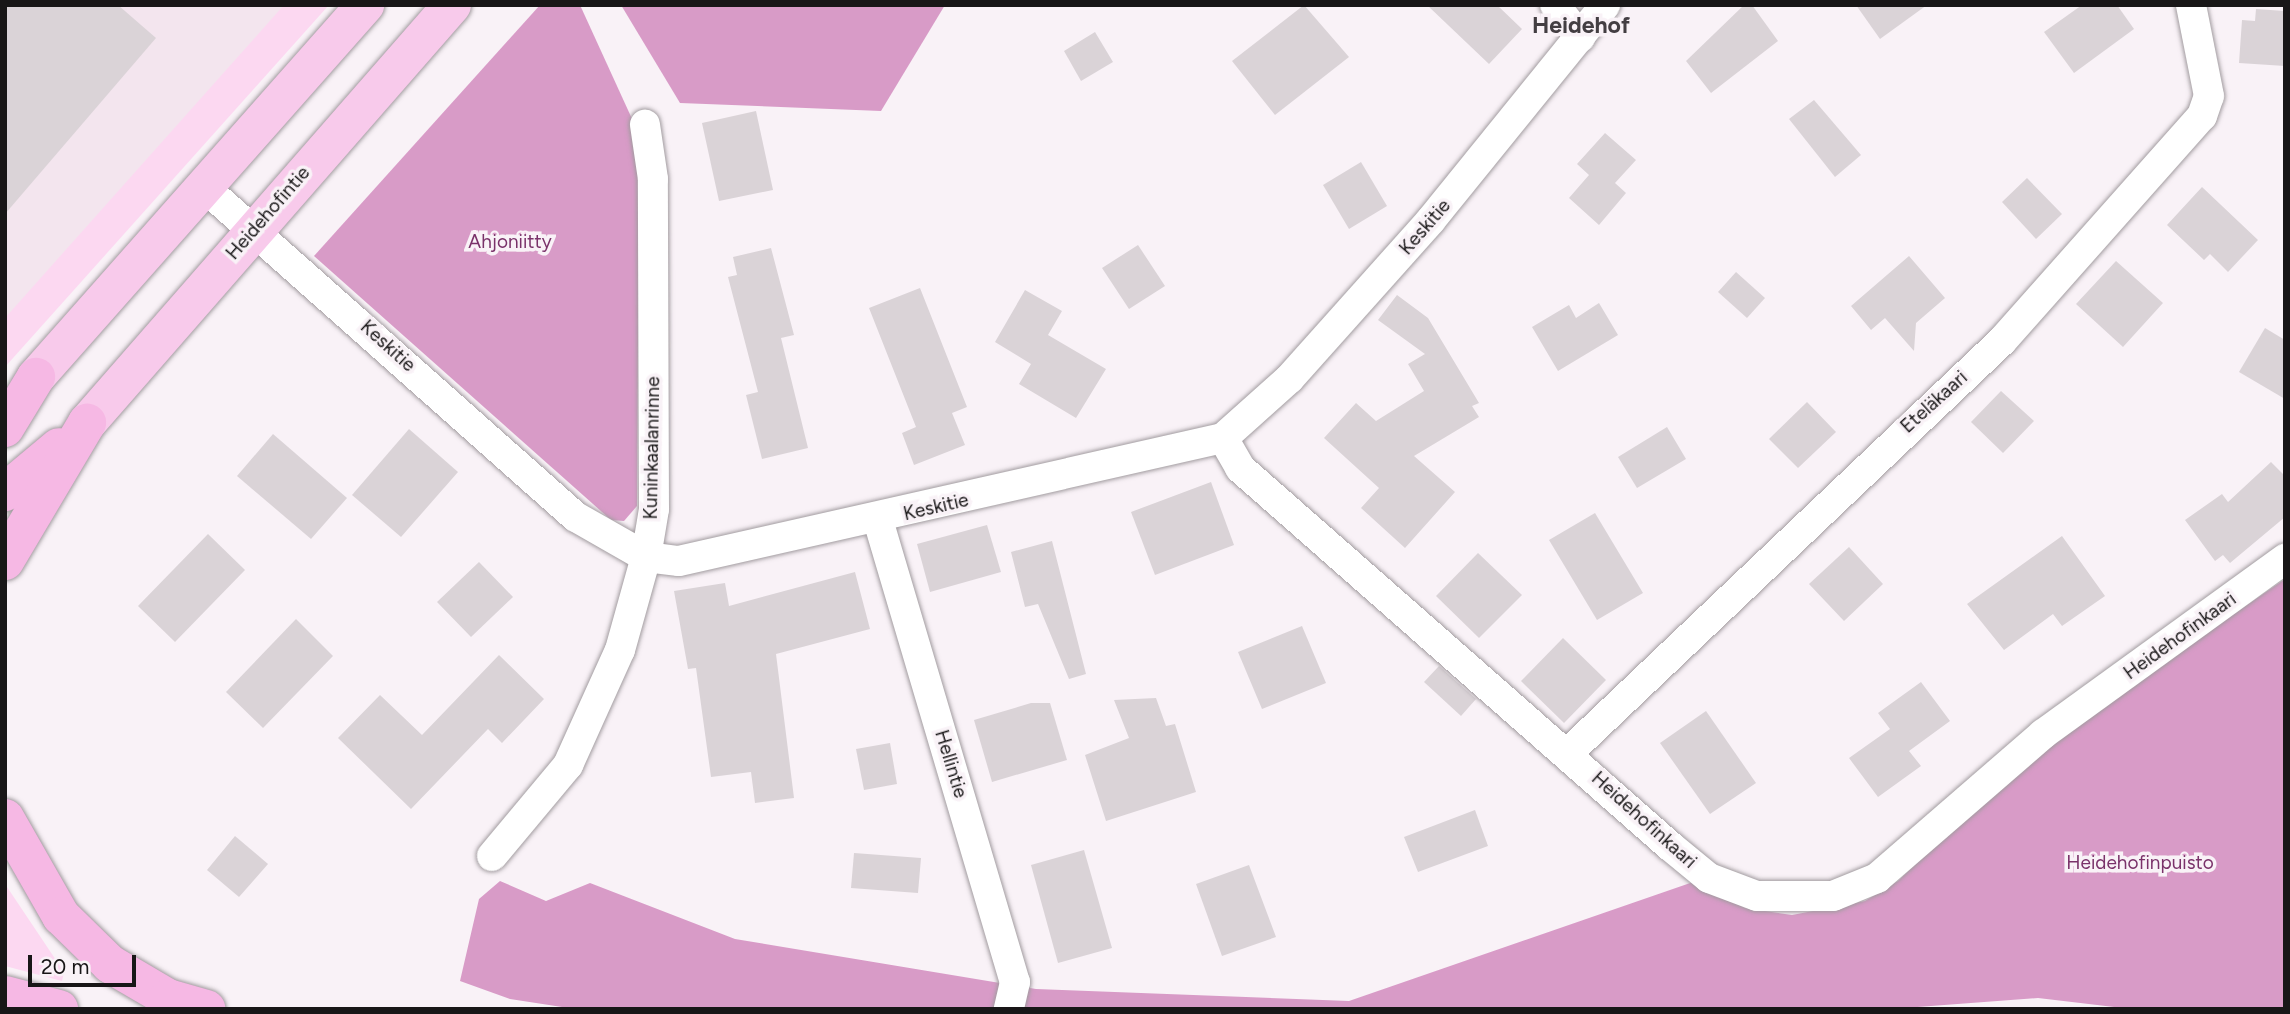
<!DOCTYPE html>
<html>
<head>
<meta charset="utf-8">
<style>
	body { margin:0 }
	#map { position:relative; width:2290px; height:1014px; overflow:hidden; background:#f9f2f7; font-family:Figtree,sans-serif }
	div>[style] { position:absolute }
	.built>* { inset:0; background:#f3e5ee }
	.green>* { inset:0; background:#fcd8f1 }
	.forest>* { inset:0; background:#d89bc7 }
	.building>* { inset:0; background:#dad3d7 }
	.roads { filter:drop-shadow(0 0 2px #a29ca0) drop-shadow(0 0 2px #a29ca0) }
	.minor>* { height:30px; margin:-15px; padding:0 15px; transform-origin:15px; border-radius:15px; background:#fff }
	.primary>* { height:38px; margin:-19px; padding:0 19px; transform-origin:19px; border-radius:19px; background:#f8caeb }
	.trunk>* { height:38px; margin:-19px; padding:0 19px; transform-origin:19px; border-radius:19px; background:#f6b8e4 }
	span { translate:-50% -50%; white-space:nowrap; text-align:center; line-height:1.15; -webkit-text-stroke:7px #f9f2f7; paint-order:stroke }
	.street-label { font-size:19px; color:#181617 }
	.park-label { font-size:19px; color:#7a326a }
	.quarter-label { font-size:23px; color:#433e42; font-weight:700 }
	.frame { position:absolute; inset:0; border:7px solid #181617; pointer-events:none }
	.scale { position:absolute; left:28px; top:955px; width:108px; height:32px; box-sizing:border-box; border:4px solid #181617; border-top:0; padding-left:9px; font-size:21px; line-height:24px; white-space:nowrap; color:#181617; -webkit-text-stroke:5px #f9f2f7; paint-order:stroke }
</style>
</head>
<body>
<div id="map">
	<div class="built">
		<div style="clip-path:polygon(5px 5px,295px 5px,5px 329px)"></div>
	</div>
	<div class="green">
		<div style="clip-path:polygon(284px 5px,329px 5px,5px 367px,5px 318px)"></div>
		<div style="clip-path:polygon(5px 884px,64px 972px,62px 981px,5px 966px)"></div>
	</div>
	<div class="forest">
		<div style="clip-path:polygon(540px 5px,580px 5px,633px 121px,639px 179px,637px 506px,624px 521px,611px 520px,314px 256px)"></div>
		<div style="clip-path:polygon(621px 5px,945px 5px,881px 111px,680px 103px)"></div>
		<div style="clip-path:polygon(2285px 579px,2285px 1009px,2131px 1009px,2038px 998px,1891px 1009px,575px 1009px,510px 999px,460px 981px,479px 899px,500px 881px,546px 901px,590px 883px,735px 939px,1036px 989px,1349px 1001px,1696px 881px,1745px 908px,1792px 915px,1865px 901px,1898px 881px,2034px 751px)"></div>
	</div>
	<div class="building">
		<div style="clip-path:polygon(5px 5px,118px 5px,156px 38px,5px 214px)"></div>
		<div style="clip-path:polygon(1304px 5px,1349px 57px,1275px 115px,1232px 61px)"></div>
		<div style="clip-path:polygon(1427px 5px,1497px 5px,1522px 29px,1489px 64px)"></div>
		<div style="clip-path:polygon(1744px 5px,1752px 5px,1778px 41px,1711px 93px,1686px 61px)"></div>
		<div style="clip-path:polygon(1856px 5px,1927px 5px,1880px 39px)"></div>
		<div style="clip-path:polygon(2082px 5px,2117px 5px,2134px 29px,2074px 73px,2044px 32px)"></div>
		<div style="clip-path:polygon(2256px 9px,2285px 11px,2285px 66px,2239px 63px,2242px 20px,2255px 21px)"></div>
		<div style="clip-path:polygon(1095px 32px,1113px 62px,1081px 81px,1064px 51px)"></div>
		<div style="clip-path:polygon(1814px 100px,1861px 155px,1835px 177px,1789px 119px)"></div>
		<div style="clip-path:polygon(756px 111px,773px 190px,719px 201px,702px 123px)"></div>
		<div style="clip-path:polygon(1605px 133px,1636px 160px,1615px 183px,1626px 193px,1599px 225px,1569px 198px,1589px 175px,1577px 164px)"></div>
		<div style="clip-path:polygon(1361px 162px,1387px 206px,1349px 229px,1323px 185px)"></div>
		<div style="clip-path:polygon(2027px 178px,2062px 214px,2036px 239px,2002px 202px)"></div>
		<div style="clip-path:polygon(2202px 187px,2258px 240px,2228px 272px,2210px 254px,2204px 260px,2167px 225px)"></div>
		<div style="clip-path:polygon(1138px 245px,1165px 286px,1129px 309px,1102px 268px)"></div>
		<div style="clip-path:polygon(771px 248px,794px 335px,781px 338px,808px 448px,762px 459px,746px 395px,758px 392px,728px 277px,737px 275px,733px 257px)"></div>
		<div style="clip-path:polygon(1909px 256px,1945px 298px,1916px 323px,1914px 351px,1885px 318px,1871px 330px,1851px 306px)"></div>
		<div style="clip-path:polygon(2116px 261px,2163px 303px,2123px 347px,2076px 304px)"></div>
		<div style="clip-path:polygon(1736px 272px,1765px 298px,1747px 318px,1718px 292px)"></div>
		<div style="clip-path:polygon(920px 288px,967px 407px,952px 413px,965px 445px,914px 465px,902px 433px,916px 427px,869px 308px)"></div>
		<div style="clip-path:polygon(1025px 290px,1062px 311px,1048px 335px,1106px 369px,1076px 418px,1019px 384px,1031px 364px,995px 342px)"></div>
		<div style="clip-path:polygon(1397px 295px,1428px 318px,1479px 403px,1472px 406px,1479px 417px,1414px 456px,1455px 492px,1405px 548px,1361px 508px,1379px 488px,1324px 438px,1356px 403px,1376px 421px,1424px 391px,1408px 364px,1425px 354px,1378px 320px)"></div>
		<div style="clip-path:polygon(1599px 303px,1618px 335px,1558px 371px,1532px 327px,1569px 305px,1576px 318px)"></div>
		<div style="clip-path:polygon(2265px 328px,2285px 340px,2285px 399px,2239px 372px)"></div>
		<div style="clip-path:polygon(2001px 391px,2034px 421px,2003px 453px,1971px 422px)"></div>
		<div style="clip-path:polygon(1807px 402px,1836px 432px,1798px 468px,1769px 439px)"></div>
		<div style="clip-path:polygon(1667px 427px,1686px 459px,1637px 488px,1618px 457px)"></div>
		<div style="clip-path:polygon(409px 429px,458px 472px,401px 537px,352px 495px)"></div>
		<div style="clip-path:polygon(273px 434px,347px 498px,311px 539px,237px 476px)"></div>
		<div style="clip-path:polygon(2271px 462px,2285px 476px,2285px 517px,2230px 563px,2223px 555px,2215px 561px,2185px 520px,2222px 494px,2228px 502px)"></div>
		<div style="clip-path:polygon(1211px 482px,1234px 545px,1155px 575px,1131px 512px)"></div>
		<div style="clip-path:polygon(1595px 513px,1643px 593px,1597px 620px,1549px 540px)"></div>
		<div style="clip-path:polygon(987px 525px,1001px 572px,930px 592px,917px 544px)"></div>
		<div style="clip-path:polygon(208px 534px,245px 570px,175px 642px,138px 606px)"></div>
		<div style="clip-path:polygon(2062px 536px,2105px 596px,2062px 626px,2053px 614px,2004px 650px,1967px 604px)"></div>
		<div style="clip-path:polygon(1052px 541px,1086px 674px,1069px 679px,1038px 604px,1025px 607px,1011px 552px)"></div>
		<div style="clip-path:polygon(1849px 547px,1883px 584px,1844px 621px,1809px 584px)"></div>
		<div style="clip-path:polygon(1478px 553px,1522px 595px,1479px 638px,1436px 596px)"></div>
		<div style="clip-path:polygon(479px 562px,513px 597px,471px 637px,437px 602px)"></div>
		<div style="clip-path:polygon(855px 572px,870px 629px,776px 654px,794px 798px,755px 803px,751px 772px,711px 777px,696px 668px,688px 669px,674px 591px,725px 583px,729px 606px)"></div>
		<div style="clip-path:polygon(296px 619px,333px 656px,263px 728px,226px 692px)"></div>
		<div style="clip-path:polygon(1302px 626px,1326px 683px,1262px 709px,1238px 652px)"></div>
		<div style="clip-path:polygon(1563px 638px,1606px 680px,1564px 723px,1521px 681px)"></div>
		<div style="clip-path:polygon(499px 655px,544px 699px,502px 743px,488px 729px,411px 809px,338px 738px,380px 695px,422px 735px)"></div>
		<div style="clip-path:polygon(1439px 666px,1476px 699px,1461px 716px,1424px 682px)"></div>
		<div style="clip-path:polygon(1921px 682px,1950px 721px,1909px 751px,1921px 766px,1878px 797px,1849px 758px,1890px 729px,1878px 713px)"></div>
		<div style="clip-path:polygon(1156px 698px,1166px 726px,1175px 724px,1196px 792px,1106px 821px,1085px 755px,1129px 738px,1114px 700px)"></div>
		<div style="clip-path:polygon(1031px 703px,1050px 703px,1067px 760px,992px 782px,974px 720px)"></div>
		<div style="clip-path:polygon(1706px 711px,1756px 783px,1710px 814px,1660px 743px)"></div>
		<div style="clip-path:polygon(890px 743px,897px 784px,864px 790px,856px 749px)"></div>
		<div style="clip-path:polygon(1475px 810px,1488px 846px,1418px 872px,1404px 837px)"></div>
		<div style="clip-path:polygon(235px 836px,268px 864px,239px 897px,207px 870px)"></div>
		<div style="clip-path:polygon(1084px 850px,1112px 948px,1058px 963px,1031px 865px)"></div>
		<div style="clip-path:polygon(854px 853px,921px 858px,918px 893px,851px 888px)"></div>
		<div style="clip-path:polygon(1249px 865px,1276px 937px,1222px 956px,1196px 884px)"></div>
	</div>
	<div class="roads">
		<div class="minor">
			<div style="left:1555px;top:5px;width:41px;rotate:52deg"></div>
			<div style="left:204px;top:187px;width:497px;rotate:41.6deg"></div>
			<div style="left:576px;top:517px;width:81px;rotate:29.7deg"></div>
			<div style="left:646px;top:557px;width:33px;rotate:7deg"></div>
			<div style="left:679px;top:561px;width:558px;rotate:-12.74deg"></div>
			<div style="left:1223px;top:438px;width:89px;rotate:-41.8deg"></div>
			<div style="left:1289px;top:379px;width:213px;rotate:-48.2deg"></div>
			<div style="left:1431px;top:220px;width:277px;rotate:-51deg"></div>
			<div style="left:1223px;top:438px;width:34px;rotate:60deg"></div>
			<div style="left:1240px;top:468px;width:573px;rotate:41.32deg"></div>
			<div style="left:1670px;top:846px;width:50px;rotate:39.4deg"></div>
			<div style="left:1709px;top:878px;width:51px;rotate:20.6deg"></div>
			<div style="left:1757px;top:896px;width:76px"></div>
			<div style="left:1833px;top:896px;width:48px;rotate:-22.2deg"></div>
			<div style="left:1877px;top:878px;width:220px;rotate:-40.9deg"></div>
			<div style="left:2043px;top:734px;width:299px;rotate:-35.9deg"></div>
			<div style="left:878px;top:520px;width:482px;rotate:73.5deg"></div>
			<div style="left:1015px;top:982px;width:28px;rotate:103deg"></div>
			<div style="left:1569px;top:752px;width:597px;rotate:-43.51deg"></div>
			<div style="left:2002px;top:341px;width:301px;rotate:-48.4deg"></div>
			<div style="left:2202px;top:116px;width:21px;rotate:-71deg"></div>
			<div style="left:2209px;top:96px;width:93px;rotate:-101.2deg"></div>
			<div style="left:492px;top:856px;width:119px;rotate:-50.1deg"></div>
			<div style="left:568px;top:765px;width:126px;rotate:-65.7deg"></div>
			<div style="left:620px;top:650px;width:97px;rotate:-74.4deg"></div>
			<div style="left:646px;top:557px;width:49px;rotate:-80.5deg"></div>
			<div style="left:654px;top:509px;width:330px;rotate:-90.2deg"></div>
			<div style="left:653px;top:179px;width:55px;rotate:-98.4deg"></div>
		</div>
		<div class="primary">
			<div style="left:36px;top:377px;width:497px;rotate:-48.5deg"></div>
			<div style="left:87px;top:423px;width:555px;rotate:-48.87deg"></div>
		</div>
		<div class="trunk">
			<div style="left:5px;top:428px;width:60px;rotate:-58.7deg"></div>
			<div style="left:5px;top:492px;width:70px;rotate:-39.8deg"></div>
			<div style="left:5px;top:561px;width:161px;rotate:-59.3deg"></div>
			<div style="left:5px;top:818px;width:113px;rotate:60.3deg"></div>
			<div style="left:61px;top:916px;width:69px;rotate:44.4deg"></div>
			<div style="left:110px;top:964px;width:67px;rotate:30.4deg"></div>
			<div style="left:168px;top:998px;width:40px;rotate:16deg"></div>
			<div style="left:5px;top:995px;width:56px;rotate:14.5deg"></div>
		</div>
	</div>
	<div class="street-label">
		<span style="left:268px;top:213px;rotate:-49deg">Heidehofintie</span>
		<span style="left:1425px;top:227px;rotate:-49deg">Keskitie</span>
		<span style="left:388px;top:346px;rotate:42deg">Keskitie</span>
		<span style="left:1934px;top:402px;rotate:-42deg">Eteläkaari</span>
		<span style="left:652px;top:448px;rotate:-89deg">Kuninkaalanrinne</span>
		<span style="left:936px;top:507px;rotate:-13deg">Keskitie</span>
		<span style="left:2180px;top:636px;rotate:-36deg">Heidehofinkaari</span>
		<span style="left:951px;top:764px;rotate:73deg">Hellintie</span>
		<span style="left:1644px;top:820px;rotate:42deg">Heidehofinkaari</span>
	</div>
	<div class="park-label">
		<span style="left:510px;top:242px">Ahjoniitty</span>
		<span style="left:2140px;top:863px">Heidehofinpuisto</span>
	</div>
	<div class="quarter-label">
		<span style="left:1581px;top:25px">Heidehof</span>
	</div>
	<div class="frame"></div>
	<div class="scale">20 m</div>
</div>
</body>
</html>
